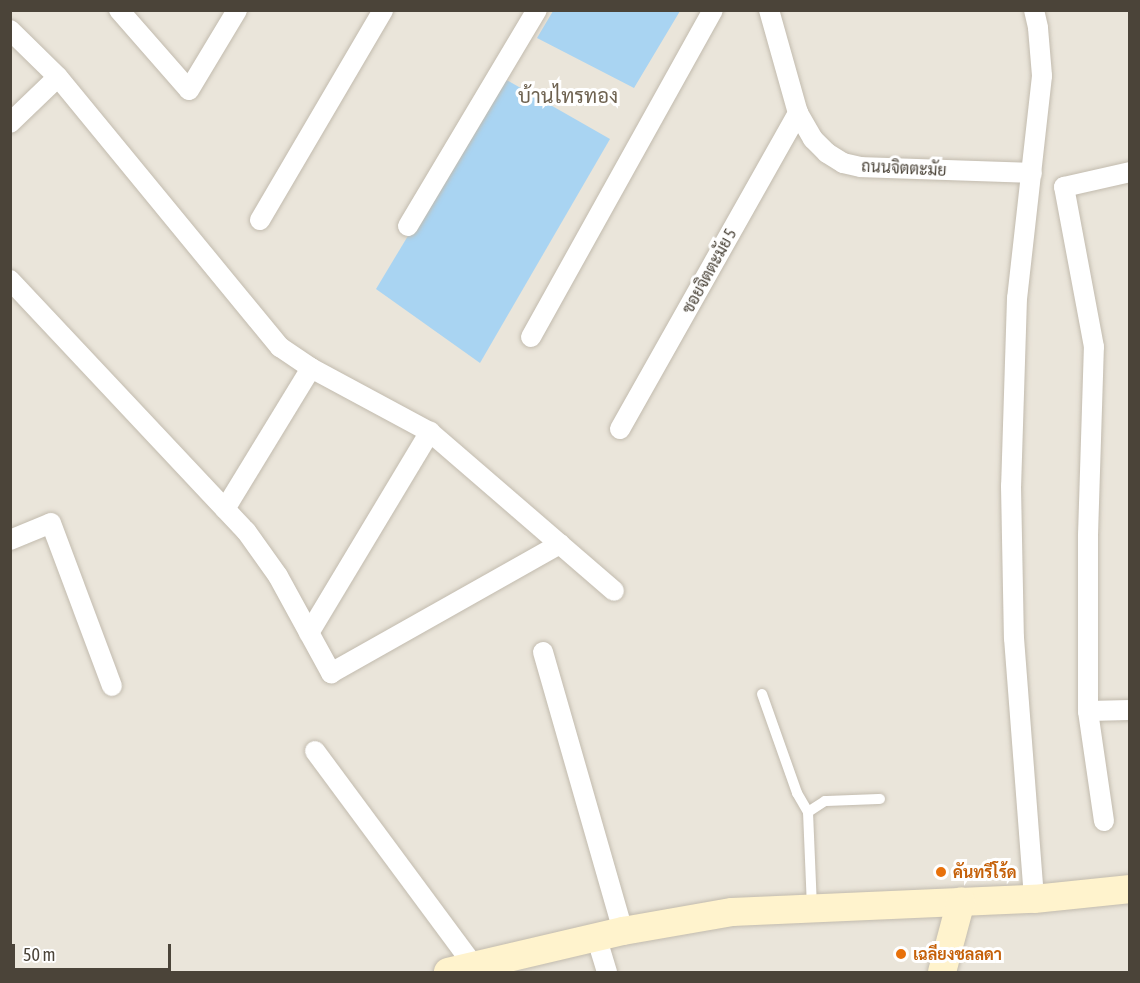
<!DOCTYPE html>
<html>
<head>
<meta charset="utf-8">
<style>
	body { margin:0 }
	#map { position:relative; width:1140px; height:983px; overflow:hidden; background:#f6f3ec; font-family:"Asap Condensed",Sarabun,sans-serif }
	div>[style] { position:absolute }
	.residential>* { inset:0; background:#eae5da }
	.water>* { inset:0; background:#a9d4f2 }
	.roads { filter:drop-shadow(0 0 2px #c2bbae) drop-shadow(0 0 2px #c2bbae) }
	.lane>* { height:10px; margin:-5px; padding:0 5px; transform-origin:5px; border-radius:5px; background:#fff }
	.street>* { height:20px; margin:-10px; padding:0 10px; transform-origin:10px; border-radius:10px; background:#fff }
	.secondary>* { height:28px; margin:-14px; padding:0 14px; transform-origin:14px; border-radius:14px; background:#fff3cd }
	.dots>* { width:16px; height:16px; translate:-50% -50%; box-sizing:border-box; border:3px solid #fff; border-radius:50% }
	span { translate:-50% -50%; white-space:nowrap; text-align:center; line-height:1.15; -webkit-text-stroke:6px #fff; paint-order:stroke }
	.street-label { font-size:16px; color:#4b4439 }
	.food-label { font-size:16px; color:#c56008; font-weight:700 }
	.left { translate:0 -50%; text-align:left }
	.quarter-label { font-size:20px; color:#6e6250 }
	.frame { position:absolute; inset:0; border:12px solid #4b4439; pointer-events:none }
	.scale { position:absolute; left:12px; top:944px; width:159px; height:27px; box-sizing:border-box; border:3px solid #4b4439; border-top:0; padding-left:8px; font-size:18px; line-height:21px; white-space:nowrap; color:#4b4439; -webkit-text-stroke:4px #fff; paint-order:stroke }
</style>
</head>
<body>
<div id="map">
	<div class="residential">
		<div style="clip-path:polygon(10px 11px,1129px 11px,1129px 972px,11px 972px)"></div>
	</div>
	<div class="water">
		<div style="clip-path:polygon(553px 11px,553px 10px,680px 11px,634px 88px,537px 38px)"></div>
		<div style="clip-path:polygon(503px 78px,610px 139px,480px 363px,376px 289px)"></div>
	</div>
	<div class="roads">
		<div class="lane">
			<div style="left:762px;top:694px;width:105px;rotate:70.5deg"></div>
			<div style="left:797px;top:793px;width:22px;rotate:60deg"></div>
			<div style="left:808px;top:812px;width:96px;rotate:87.6deg"></div>
			<div style="left:808px;top:812px;width:20px;rotate:-33deg"></div>
			<div style="left:825px;top:801px;width:55px;rotate:-2.1deg"></div>
		</div>
		<div class="street">
			<div style="left:119px;top:10px;width:106px;rotate:48.8deg"></div>
			<div style="left:189px;top:90px;width:93px;rotate:-59deg"></div>
			<div style="left:769px;top:10px;width:107px;rotate:74.3deg"></div>
			<div style="left:798px;top:113px;width:30px;rotate:60deg"></div>
			<div style="left:813px;top:139px;width:20px;rotate:45deg"></div>
			<div style="left:827px;top:153px;width:19px;rotate:32deg"></div>
			<div style="left:843px;top:163px;width:18px;rotate:13deg"></div>
			<div style="left:861px;top:167px;width:171px;rotate:2deg"></div>
			<div style="left:1034px;top:10px;width:18px;rotate:77deg"></div>
			<div style="left:1038px;top:28px;width:48px;rotate:85.2deg"></div>
			<div style="left:1042px;top:76px;width:223px;rotate:96.4deg"></div>
			<div style="left:1017px;top:298px;width:188px;rotate:91.8deg"></div>
			<div style="left:1011px;top:486px;width:152px;rotate:88.9deg"></div>
			<div style="left:1014px;top:638px;width:262px;rotate:85.6deg"></div>
			<div style="left:10px;top:30px;width:67px;rotate:44.4deg"></div>
			<div style="left:58px;top:77px;width:350px;rotate:50.6deg"></div>
			<div style="left:280px;top:347px;width:37px;rotate:34deg"></div>
			<div style="left:311px;top:368px;width:135px;rotate:28.3deg"></div>
			<div style="left:430px;top:432px;width:243px;rotate:40.8deg"></div>
			<div style="left:10px;top:123px;width:66px;rotate:-43.8deg"></div>
			<div style="left:260px;top:220px;width:243px;rotate:-59.6deg"></div>
			<div style="left:408px;top:226px;width:252px;rotate:-59.2deg"></div>
			<div style="left:10px;top:280px;width:345px;rotate:46.8deg"></div>
			<div style="left:246px;top:531px;width:55px;rotate:54.6deg"></div>
			<div style="left:278px;top:576px;width:111px;rotate:61.3deg"></div>
			<div style="left:331px;top:673px;width:263px;rotate:-29.4deg"></div>
			<div style="left:531px;top:337px;width:374px;rotate:-60.9deg"></div>
			<div style="left:620px;top:429px;width:363px;rotate:-60.6deg"></div>
			<div style="left:225px;top:509px;width:165px;rotate:-58.6deg"></div>
			<div style="left:10px;top:540px;width:44px;rotate:-22.5deg"></div>
			<div style="left:51px;top:523px;width:174px;rotate:69.5deg"></div>
			<div style="left:309px;top:633px;width:235px;rotate:-59deg"></div>
			<div style="left:543px;top:652px;width:290px;rotate:74deg"></div>
			<div style="left:1088px;top:711px;width:42px;rotate:-1.4deg"></div>
			<div style="left:315px;top:751px;width:267px;rotate:53.5deg"></div>
			<div style="left:1104px;top:821px;width:111px;rotate:-98.3deg"></div>
			<div style="left:1088px;top:711px;width:176px;rotate:-90deg"></div>
			<div style="left:1088px;top:535px;width:188px;rotate:-88.2deg"></div>
			<div style="left:1094px;top:347px;width:163px;rotate:-100.6deg"></div>
			<div style="left:1064px;top:187px;width:68px;rotate:-12.8deg"></div>
			<div style="left:596px;top:936px;width:38px;rotate:73deg"></div>
		</div>
		<div class="secondary">
			<div style="left:448px;top:972px;width:180px;rotate:-13.2deg"></div>
			<div style="left:623px;top:931px;width:111px;rotate:-9.9deg"></div>
			<div style="left:732px;top:912px;width:302px;rotate:-2.5deg"></div>
			<div style="left:1034px;top:899px;width:97px;rotate:-5.9deg"></div>
			<div style="left:942px;top:972px;width:73px;rotate:-75deg"></div>
		</div>
	</div>
	<div class="dots">
		<div style="left:941px;top:872px;background:#e8710a"></div>
		<div style="left:901px;top:954px;background:#e8710a"></div>
	</div>
	<div class="street-label">
		<span style="left:904px;top:168px;rotate:3deg">ถนนจิตตะมัย</span>
		<span style="left:709px;top:271px;rotate:-61deg">ซอยจิตตะมัย 5</span>
	</div>
	<div class="food-label">
		<span class="left" style="left:953px;top:872px">คันทรีโร้ด</span>
		<span class="left" style="left:913px;top:954px">เฉลียงชลลดา</span>
	</div>
	<div class="quarter-label">
		<span style="left:568px;top:95px">บ้านไทรทอง</span>
	</div>
	<div class="frame"></div>
	<div class="scale">50 m</div>
</div>
</body>
</html>
